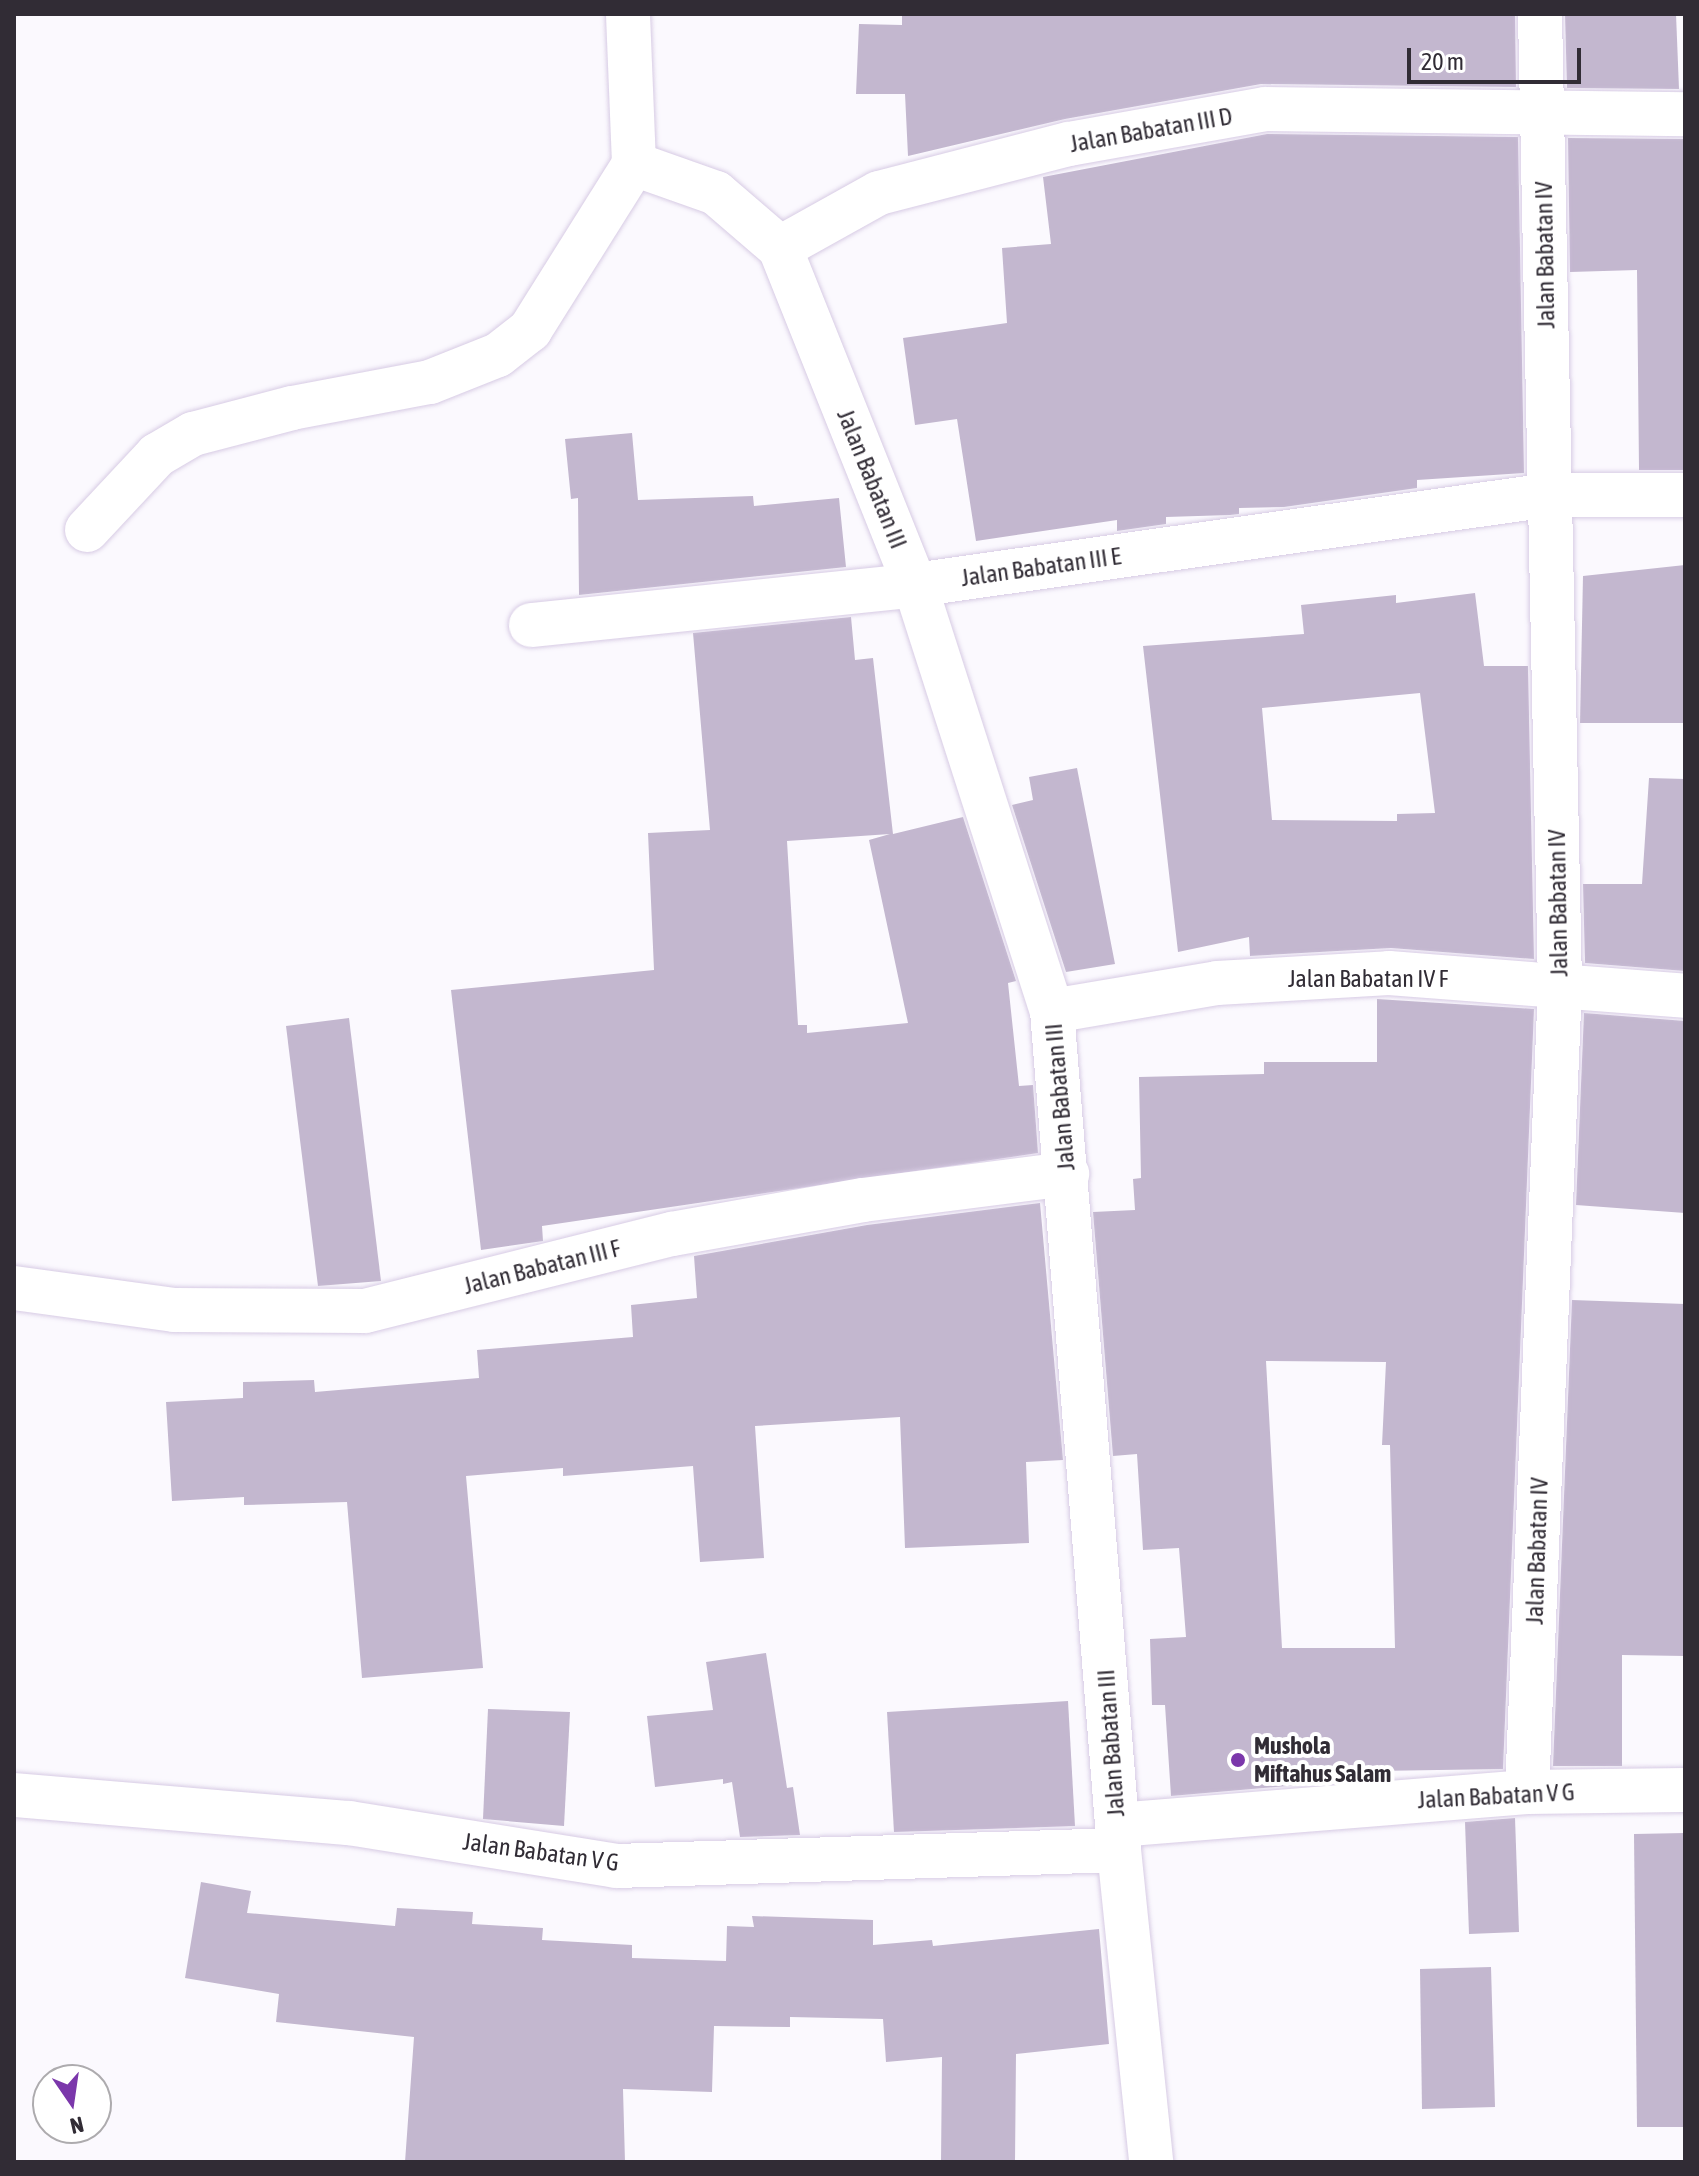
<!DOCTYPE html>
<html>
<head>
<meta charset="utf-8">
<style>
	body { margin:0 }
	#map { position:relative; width:1699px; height:2176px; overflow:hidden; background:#fbf9fe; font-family:"Asap Condensed",sans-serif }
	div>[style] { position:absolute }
	.building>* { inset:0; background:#c3b7cf }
	.roads { filter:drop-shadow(0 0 2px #d7cbe4) drop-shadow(0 0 2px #d7cbe4) }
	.street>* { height:44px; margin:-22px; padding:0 22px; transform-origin:22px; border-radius:22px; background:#fff }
	.dots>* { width:22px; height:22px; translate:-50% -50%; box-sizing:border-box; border:4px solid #fff; border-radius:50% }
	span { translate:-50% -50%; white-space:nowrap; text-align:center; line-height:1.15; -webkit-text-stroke:8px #fff; paint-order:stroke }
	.street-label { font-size:24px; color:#312c35 }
	.poi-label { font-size:24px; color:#312c35; font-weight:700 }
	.left { translate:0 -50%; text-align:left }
	.frame { position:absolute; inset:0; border:16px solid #312c35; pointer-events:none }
	.north { position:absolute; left:32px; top:2064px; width:80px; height:80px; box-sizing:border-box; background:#fff; border:2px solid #adabae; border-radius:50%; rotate:167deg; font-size:22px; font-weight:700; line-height:32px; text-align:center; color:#312c35 }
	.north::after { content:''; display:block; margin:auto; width:28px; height:36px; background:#7b37ab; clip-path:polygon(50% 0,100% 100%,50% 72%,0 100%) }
	.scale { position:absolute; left:1407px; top:48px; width:174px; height:36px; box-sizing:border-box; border:4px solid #312c35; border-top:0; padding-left:10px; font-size:24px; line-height:28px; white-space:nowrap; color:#312c35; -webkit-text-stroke:6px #fff; paint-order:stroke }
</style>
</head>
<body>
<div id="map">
	<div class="building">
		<div style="clip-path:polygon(902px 14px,1515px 14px,1516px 87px,1261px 84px,1065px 119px,908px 156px,905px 94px,856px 94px,859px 24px,902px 25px)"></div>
		<div style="clip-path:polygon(1565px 14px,1676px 14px,1679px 89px,1567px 88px)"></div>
		<div style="clip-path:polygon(1267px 134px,1518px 137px,1524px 473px,1417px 480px,1417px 488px,1284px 507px,1239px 508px,1239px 514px,1230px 515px,1166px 517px,1166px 524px,1117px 531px,1117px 520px,976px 541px,957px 419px,915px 425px,903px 338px,1007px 323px,1002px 248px,1051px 244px,1043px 177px)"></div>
		<div style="clip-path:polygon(1568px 138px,1685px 139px,1685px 470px,1639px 470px,1637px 270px,1570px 272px)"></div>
		<div style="clip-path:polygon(632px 433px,638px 500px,753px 496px,754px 506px,839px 498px,846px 567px,579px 595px,578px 498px,571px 499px,565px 439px)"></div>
		<div style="clip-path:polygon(1685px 565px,1685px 723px,1580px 723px,1583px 576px)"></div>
		<div style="clip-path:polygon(evenodd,1475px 593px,1484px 666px,1528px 666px,1534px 959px,1391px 948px,1250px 956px,1249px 937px,1178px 952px,1143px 646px,1304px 634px,1301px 605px,1396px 595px,1396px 603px,1475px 593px,1420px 693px,1435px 813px,1397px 814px,1397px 821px,1272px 820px,1262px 708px,1420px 693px)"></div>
		<div style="clip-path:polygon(evenodd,851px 617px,855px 660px,873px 658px,893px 834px,963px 817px,1016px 981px,1008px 983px,1019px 1086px,1033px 1085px,1038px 1153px,542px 1226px,543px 1241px,481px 1250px,451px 990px,654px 970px,648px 833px,710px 830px,693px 633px,851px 617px,890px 834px,869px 840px,908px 1023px,807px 1033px,807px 1025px,798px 1025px,787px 841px,890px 834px)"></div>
		<div style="clip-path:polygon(1077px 768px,1115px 964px,1066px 972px,1012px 805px,1033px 800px,1029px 777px)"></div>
		<div style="clip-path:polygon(1649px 778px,1685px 779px,1685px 971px,1585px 963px,1583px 884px,1642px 884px)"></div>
		<div style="clip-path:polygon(evenodd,1377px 999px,1534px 1009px,1503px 1769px,1309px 1772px,1310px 1784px,1171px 1796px,1165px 1705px,1152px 1705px,1150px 1639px,1186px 1637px,1179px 1548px,1143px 1550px,1137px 1454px,1113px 1456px,1093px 1212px,1135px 1210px,1133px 1179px,1141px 1178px,1139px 1077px,1264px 1074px,1264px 1062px,1377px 1062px,1377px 999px,1266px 1361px,1386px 1362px,1382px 1445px,1390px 1445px,1395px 1648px,1282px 1648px,1266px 1361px)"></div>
		<div style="clip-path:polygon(1584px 1013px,1685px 1021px,1685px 1213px,1576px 1205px)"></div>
		<div style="clip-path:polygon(349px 1018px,381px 1281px,318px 1286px,286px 1026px)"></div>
		<div style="clip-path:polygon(1040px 1203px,1063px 1460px,1026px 1462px,1029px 1543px,905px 1548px,900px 1417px,755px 1426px,764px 1558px,700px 1562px,693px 1466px,563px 1476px,563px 1468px,466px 1476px,483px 1668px,362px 1678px,347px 1502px,244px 1505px,244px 1497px,172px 1501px,166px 1402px,243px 1398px,243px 1382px,314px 1380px,315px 1392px,479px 1378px,477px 1350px,633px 1337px,631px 1305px,697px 1298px,694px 1256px,867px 1225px)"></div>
		<div style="clip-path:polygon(1572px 1300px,1685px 1304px,1685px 1656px,1622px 1655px,1622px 1766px,1553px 1766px)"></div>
		<div style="clip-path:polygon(766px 1653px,787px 1788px,793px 1787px,800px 1835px,740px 1837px,732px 1782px,723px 1784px,723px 1779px,655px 1787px,647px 1716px,713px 1710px,706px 1662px)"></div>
		<div style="clip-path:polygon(1068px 1701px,1075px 1826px,894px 1832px,887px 1712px)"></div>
		<div style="clip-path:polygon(488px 1709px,570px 1712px,564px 1826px,483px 1819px)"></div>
		<div style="clip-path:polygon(1515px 1818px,1519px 1932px,1469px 1934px,1465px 1822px)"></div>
		<div style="clip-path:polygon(1685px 1833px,1685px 2127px,1637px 2127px,1634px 1834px)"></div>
		<div style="clip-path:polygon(201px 1882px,251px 1891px,247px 1913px,395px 1926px,397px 1908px,473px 1912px,472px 1924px,543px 1928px,542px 1940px,632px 1945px,632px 1958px,726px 1961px,727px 1926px,754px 1927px,752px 1916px,873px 1920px,873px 1945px,932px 1940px,933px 1946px,1099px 1929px,1109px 2044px,1016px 2054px,1015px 2162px,941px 2162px,942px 2057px,886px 2062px,883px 2019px,790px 2017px,790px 2027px,714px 2026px,712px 2092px,623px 2089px,625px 2162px,405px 2162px,414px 2037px,276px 2022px,279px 1994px,185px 1978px)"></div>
		<div style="clip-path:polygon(1491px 1967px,1495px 2107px,1422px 2109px,1420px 1969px)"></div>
	</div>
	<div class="roads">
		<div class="street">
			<div style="left:634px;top:164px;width:87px;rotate:19.5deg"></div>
			<div style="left:716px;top:193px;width:84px;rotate:40.7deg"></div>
			<div style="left:780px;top:248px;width:363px;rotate:68.2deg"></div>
			<div style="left:915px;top:585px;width:447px;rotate:72.2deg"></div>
			<div style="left:1052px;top:1011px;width:842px;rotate:85.43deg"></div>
			<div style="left:1119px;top:1850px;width:314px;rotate:84.1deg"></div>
			<div style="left:780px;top:248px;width:113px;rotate:-29.1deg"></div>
			<div style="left:879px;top:193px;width:196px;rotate:-14.5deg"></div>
			<div style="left:1069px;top:144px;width:199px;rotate:-10.1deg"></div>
			<div style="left:1265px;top:109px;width:420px;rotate:0.7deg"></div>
			<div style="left:87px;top:530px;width:103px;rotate:-47deg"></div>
			<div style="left:157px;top:455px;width:42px;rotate:-30.3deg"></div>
			<div style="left:193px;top:434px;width:102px;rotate:-14.7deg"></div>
			<div style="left:292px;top:408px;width:140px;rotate:-10.7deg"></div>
			<div style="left:430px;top:382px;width:73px;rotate:-21.7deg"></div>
			<div style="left:498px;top:355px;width:41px;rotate:-38deg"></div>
			<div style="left:530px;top:330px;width:196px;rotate:-57.9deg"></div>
			<div style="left:634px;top:164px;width:150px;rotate:-92.3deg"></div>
			<div style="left:531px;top:625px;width:386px;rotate:-5.9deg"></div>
			<div style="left:915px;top:585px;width:640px;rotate:-8.08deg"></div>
			<div style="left:1549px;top:495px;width:136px"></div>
			<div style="left:1052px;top:1011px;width:167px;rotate:-9.6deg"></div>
			<div style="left:1217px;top:983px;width:172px;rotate:-3.3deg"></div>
			<div style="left:1389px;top:973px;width:297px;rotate:4.4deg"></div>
			<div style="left:14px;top:1288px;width:162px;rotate:7.8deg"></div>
			<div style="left:174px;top:1310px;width:191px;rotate:0.3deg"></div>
			<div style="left:365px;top:1311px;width:317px;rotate:-14.1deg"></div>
			<div style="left:672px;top:1234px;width:194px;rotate:-10.1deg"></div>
			<div style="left:863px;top:1200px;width:206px;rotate:-7.3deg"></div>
			<div style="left:1527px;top:1792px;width:808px;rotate:-87.66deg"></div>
			<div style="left:1560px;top:985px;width:971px;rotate:-91.18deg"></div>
			<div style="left:14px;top:1795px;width:336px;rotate:4.8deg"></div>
			<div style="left:349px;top:1823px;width:270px;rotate:9.1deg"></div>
			<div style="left:616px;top:1866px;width:503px;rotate:-1.82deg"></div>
			<div style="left:1117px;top:1825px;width:411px;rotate:-4.6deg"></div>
			<div style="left:1527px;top:1792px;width:158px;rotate:-0.7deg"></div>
		</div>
	</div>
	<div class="dots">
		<div style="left:1238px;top:1760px;background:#7b37ab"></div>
	</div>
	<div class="street-label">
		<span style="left:1151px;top:130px;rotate:-10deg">Jalan Babatan III D</span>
		<span style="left:1545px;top:255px;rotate:-91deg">Jalan Babatan IV</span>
		<span style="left:872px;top:479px;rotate:68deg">Jalan Babatan III</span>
		<span style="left:1041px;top:567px;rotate:-8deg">Jalan Babatan III E</span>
		<span style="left:1558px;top:903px;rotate:-91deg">Jalan Babatan IV</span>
		<span style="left:1368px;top:979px">Jalan Babatan IV F</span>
		<span style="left:1060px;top:1097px;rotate:-95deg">Jalan Babatan III</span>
		<span style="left:542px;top:1267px;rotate:-14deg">Jalan Babatan III F</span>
		<span style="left:1537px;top:1551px;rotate:-88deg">Jalan Babatan IV</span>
		<span style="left:1111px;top:1743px;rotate:-94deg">Jalan Babatan III</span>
		<span style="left:1496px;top:1796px;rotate:-3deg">Jalan Babatan V G</span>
		<span style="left:541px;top:1852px;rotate:8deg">Jalan Babatan V G</span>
	</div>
	<div class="poi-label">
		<span class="left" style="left:1254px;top:1760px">Mushola<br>Miftahus Salam</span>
	</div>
	<div class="frame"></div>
	<div class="north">N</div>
	<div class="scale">20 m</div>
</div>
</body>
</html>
